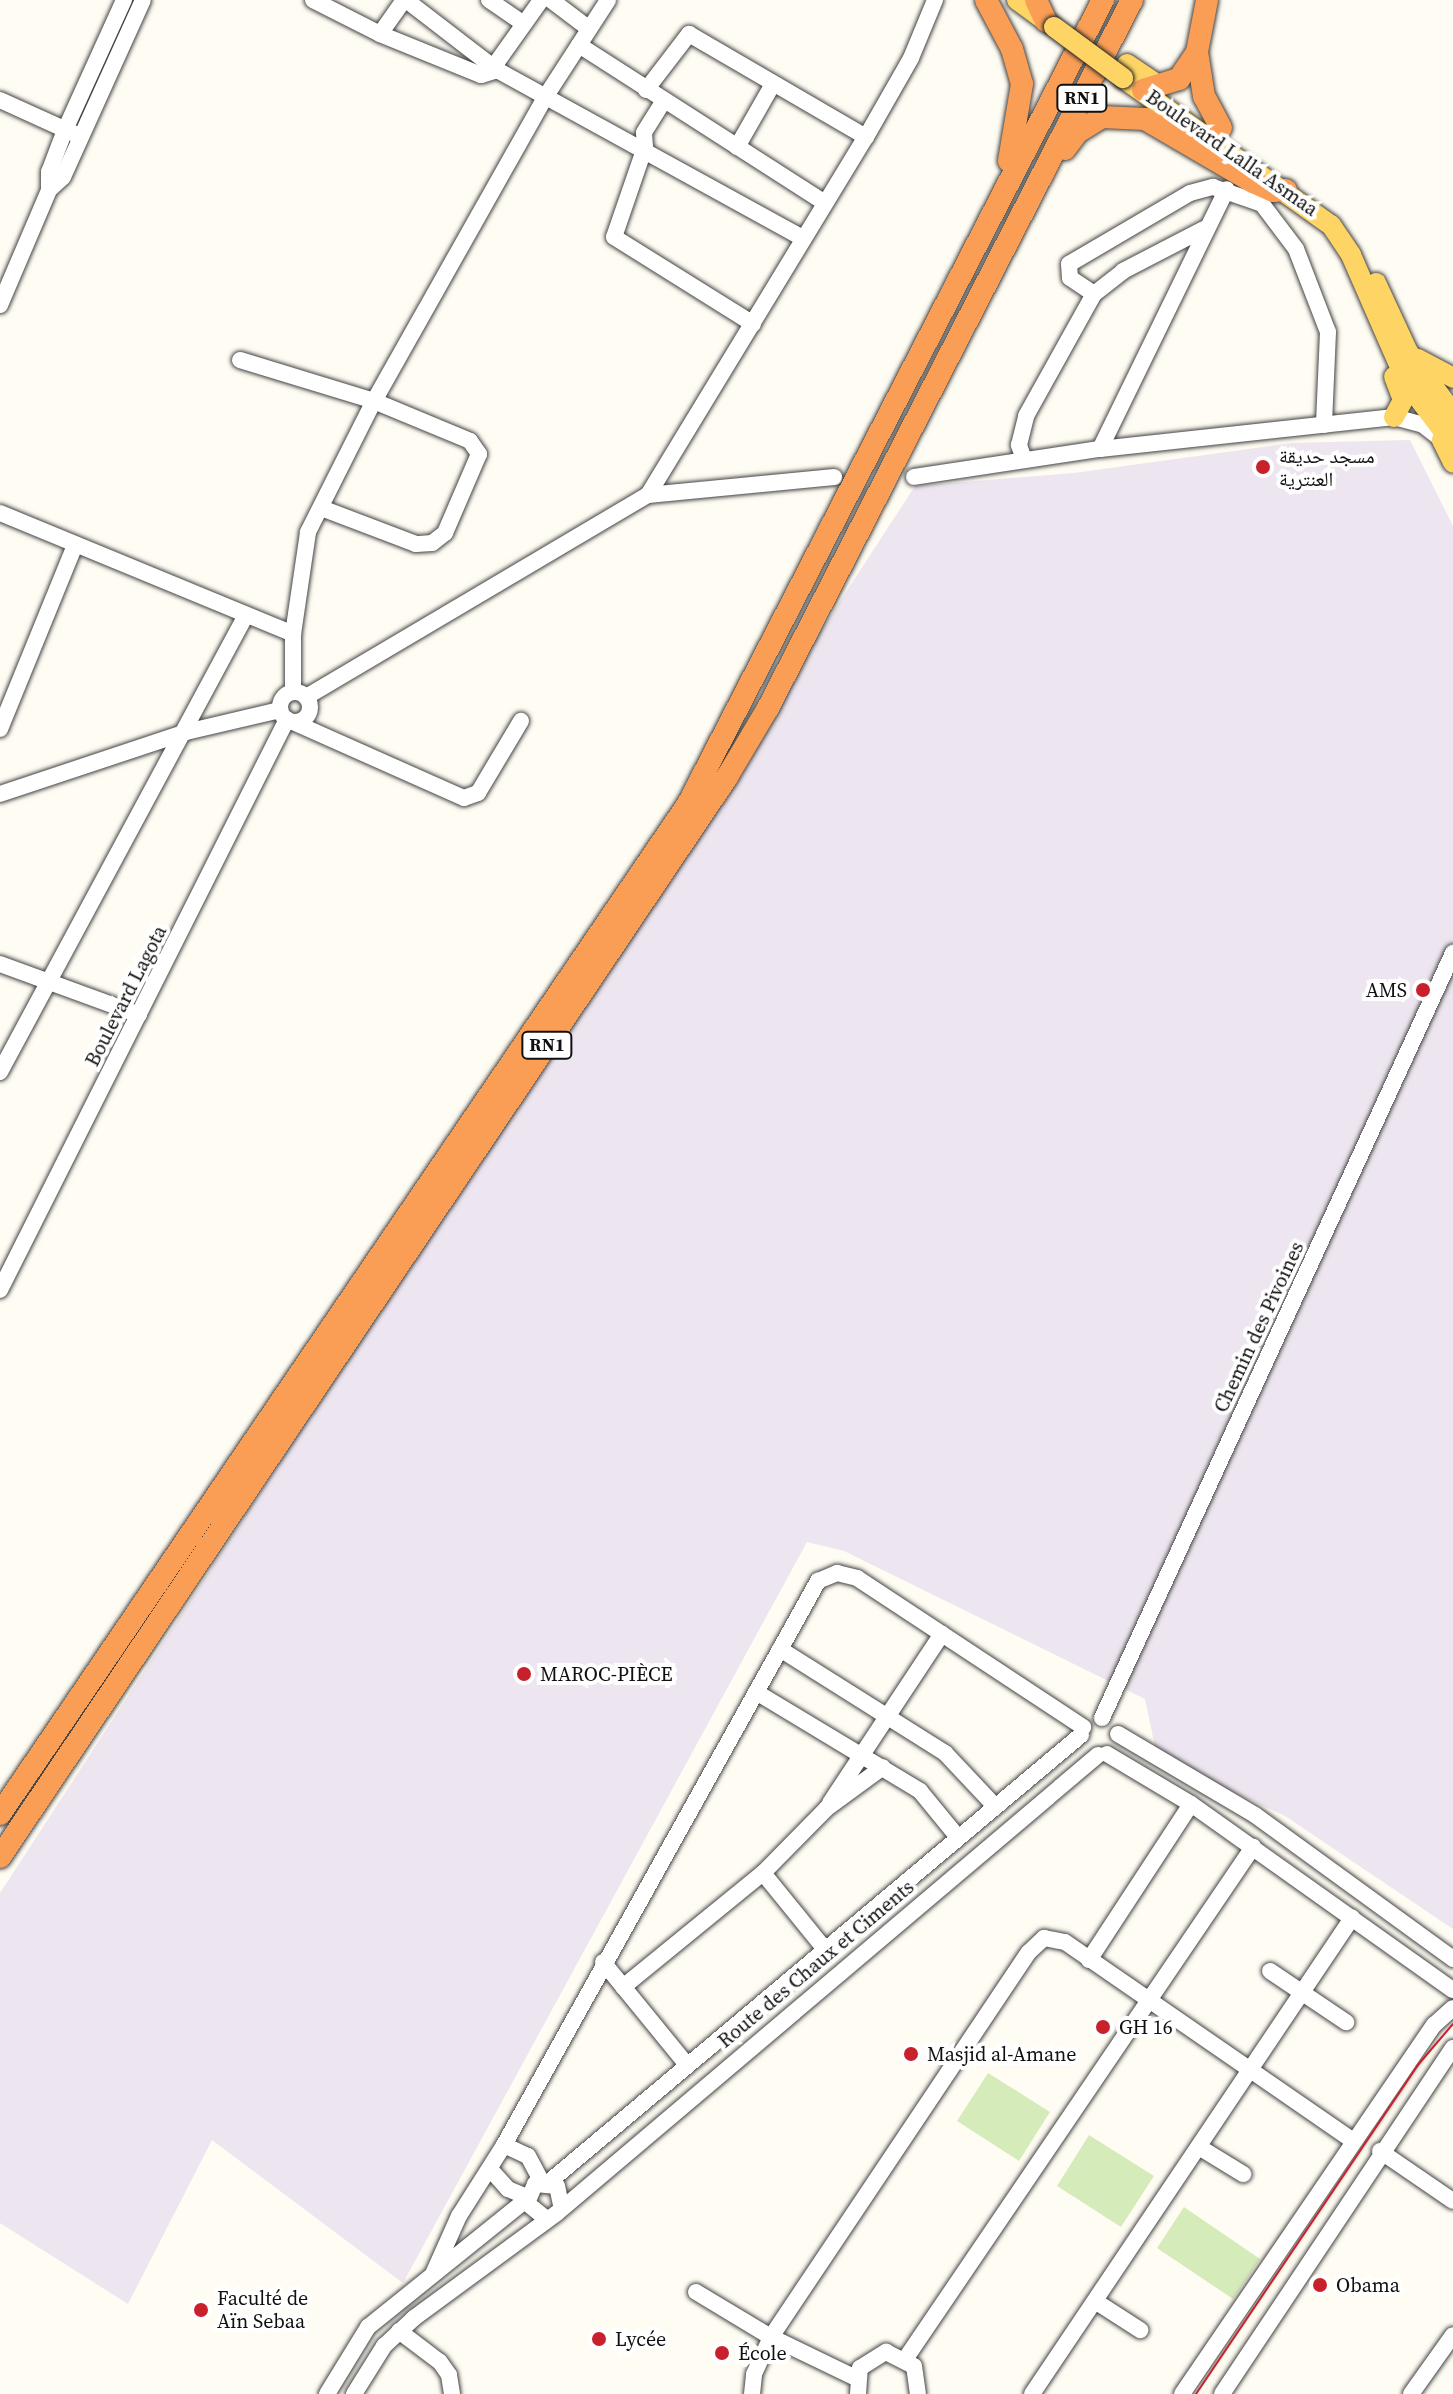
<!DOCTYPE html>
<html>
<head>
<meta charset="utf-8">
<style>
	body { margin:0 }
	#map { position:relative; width:1453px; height:2394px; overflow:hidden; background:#fffcf3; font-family:"Source Serif 4","Noto Naskh Arabic",serif }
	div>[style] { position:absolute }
	.industrial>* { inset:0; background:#ede5ef }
	.green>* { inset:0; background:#d5ecba }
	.roads { filter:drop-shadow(0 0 2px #434343) drop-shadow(0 0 2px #434343) }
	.minor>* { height:16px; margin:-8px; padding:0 8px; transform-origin:8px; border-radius:8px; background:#fff }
	.minor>.ring { margin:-8px; padding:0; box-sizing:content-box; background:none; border:16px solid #fff; border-radius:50% }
	.major>* { height:20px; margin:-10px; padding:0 10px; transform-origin:10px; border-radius:10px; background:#fed565 }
	.highway>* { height:22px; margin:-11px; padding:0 11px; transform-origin:11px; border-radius:11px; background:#fa9e56 }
	.tram>* { height:2px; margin:-1px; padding:0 1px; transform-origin:1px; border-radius:1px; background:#c8212c }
	.bridges { filter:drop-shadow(0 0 2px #212121) drop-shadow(0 0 2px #212121) }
	.major-bridge>* { height:20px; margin:-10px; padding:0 10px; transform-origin:10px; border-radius:10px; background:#fed565 }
	.dots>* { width:22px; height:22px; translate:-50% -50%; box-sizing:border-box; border:4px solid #fff; border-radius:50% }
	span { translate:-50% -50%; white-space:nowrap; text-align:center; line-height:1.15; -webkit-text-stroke:8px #fff; paint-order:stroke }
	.shield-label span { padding:2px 6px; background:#fff; border:2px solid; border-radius:6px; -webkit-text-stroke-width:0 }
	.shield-label { font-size:18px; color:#101010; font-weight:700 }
	.street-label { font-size:20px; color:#101010 }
	.poi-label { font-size:20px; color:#101010 }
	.left { translate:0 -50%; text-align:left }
	.right { translate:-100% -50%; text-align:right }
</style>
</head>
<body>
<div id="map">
	<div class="industrial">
		<div style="clip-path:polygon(1410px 440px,1453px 526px,1453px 1929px,1285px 1816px,1157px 1756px,1145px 1699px,844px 1551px,807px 1542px,403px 2283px,212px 2140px,128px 2304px,0 2223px,0 1893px,915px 486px,1074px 473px,1291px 443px)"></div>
	</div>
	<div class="green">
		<div style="clip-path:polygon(988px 2073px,1050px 2112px,1019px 2161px,957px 2121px)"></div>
		<div style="clip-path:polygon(1089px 2135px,1154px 2176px,1121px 2227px,1057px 2186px)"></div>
		<div style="clip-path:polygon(1184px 2207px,1260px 2259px,1233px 2299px,1157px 2248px)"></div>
	</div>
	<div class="roads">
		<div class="minor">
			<div style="left:313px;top:0;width:75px;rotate:26.9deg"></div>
			<div style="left:380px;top:34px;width:109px;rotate:22.1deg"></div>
			<div style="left:481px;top:75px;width:17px;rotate:-17deg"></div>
			<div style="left:497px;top:70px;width:8px;rotate:-90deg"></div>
			<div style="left:497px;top:62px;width:76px;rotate:-54.6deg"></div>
			<div style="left:406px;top:0;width:115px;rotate:37.6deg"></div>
			<div style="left:497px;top:70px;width:349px;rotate:28.8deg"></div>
			<div style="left:489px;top:0;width:42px;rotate:34.4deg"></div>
			<div style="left:551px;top:0;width:46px;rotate:37.1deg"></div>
			<div style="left:380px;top:34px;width:42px;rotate:-54.8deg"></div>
			<div style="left:579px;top:45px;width:292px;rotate:32.7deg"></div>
			<div style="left:646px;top:90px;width:71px;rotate:-52.5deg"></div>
			<div style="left:689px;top:34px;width:205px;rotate:30.2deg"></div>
			<div style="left:0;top:100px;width:82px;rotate:24.4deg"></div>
			<div style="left:663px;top:102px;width:36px;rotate:122deg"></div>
			<div style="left:644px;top:133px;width:14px;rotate:86deg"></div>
			<div style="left:645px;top:147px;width:95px;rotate:109deg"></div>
			<div style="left:614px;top:237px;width:164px;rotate:32deg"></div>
			<div style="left:737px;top:147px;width:73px;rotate:-60.3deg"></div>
			<div style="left:49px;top:190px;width:18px;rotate:-90deg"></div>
			<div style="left:49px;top:172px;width:45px;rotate:-69.1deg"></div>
			<div style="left:65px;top:130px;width:143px;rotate:-65.6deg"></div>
			<div style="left:1094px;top:294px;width:29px;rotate:-146deg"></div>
			<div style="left:1070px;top:278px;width:14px;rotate:-94deg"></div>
			<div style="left:1069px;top:264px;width:140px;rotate:-30.4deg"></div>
			<div style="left:1190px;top:193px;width:24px;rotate:-15deg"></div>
			<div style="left:1213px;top:187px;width:52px;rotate:19.1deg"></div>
			<div style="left:1262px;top:204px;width:56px;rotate:52.9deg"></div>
			<div style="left:1296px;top:249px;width:89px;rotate:68.9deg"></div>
			<div style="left:1328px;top:332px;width:93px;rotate:92.5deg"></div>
			<div style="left:0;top:305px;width:125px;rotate:-66.9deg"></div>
			<div style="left:49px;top:190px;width:19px;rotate:-43deg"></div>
			<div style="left:63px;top:177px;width:194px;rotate:-65.7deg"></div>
			<div style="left:240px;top:360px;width:140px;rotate:17deg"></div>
			<div style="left:374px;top:401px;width:104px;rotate:22.6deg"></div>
			<div style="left:470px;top:441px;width:16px;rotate:55deg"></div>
			<div style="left:479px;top:454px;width:86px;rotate:113.3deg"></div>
			<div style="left:445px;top:533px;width:16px;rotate:142deg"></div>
			<div style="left:432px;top:543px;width:16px;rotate:176deg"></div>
			<div style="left:416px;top:544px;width:102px;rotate:-159.2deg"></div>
			<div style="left:1100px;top:449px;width:289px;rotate:-64deg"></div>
			<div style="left:1024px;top:459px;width:15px;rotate:-110deg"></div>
			<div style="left:1019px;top:445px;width:30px;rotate:-76deg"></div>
			<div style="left:1026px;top:416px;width:140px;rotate:-60.9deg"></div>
			<div style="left:1094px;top:294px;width:37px;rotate:-38deg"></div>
			<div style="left:1123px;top:271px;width:91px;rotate:-27.4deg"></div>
			<div style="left:914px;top:477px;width:188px;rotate:-8.6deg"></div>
			<div style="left:1100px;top:449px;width:296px;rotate:-6.2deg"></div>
			<div style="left:1394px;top:417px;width:30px;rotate:15deg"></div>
			<div style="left:1423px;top:425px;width:24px;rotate:38deg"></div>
			<div style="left:648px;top:495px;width:419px;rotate:-58.7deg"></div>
			<div style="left:866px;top:137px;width:91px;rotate:-60.3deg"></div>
			<div style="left:911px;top:58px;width:63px;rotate:-67.5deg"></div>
			<div style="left:0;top:513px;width:317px;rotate:22.4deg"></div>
			<div style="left:293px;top:692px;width:58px;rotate:-90deg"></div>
			<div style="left:293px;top:634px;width:103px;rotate:-81.6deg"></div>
			<div style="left:308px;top:532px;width:147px;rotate:-63.3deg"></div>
			<div style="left:374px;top:401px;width:350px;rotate:-60.6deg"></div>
			<div style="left:546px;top:96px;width:114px;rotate:-57.1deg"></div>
			<div class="ring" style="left:280px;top:692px;width:14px;height:14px"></div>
			<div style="left:306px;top:697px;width:397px;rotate:-30.6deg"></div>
			<div style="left:648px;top:495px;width:187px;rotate:-5.5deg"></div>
			<div style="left:293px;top:722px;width:187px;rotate:24deg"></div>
			<div style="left:464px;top:798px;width:15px;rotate:-20deg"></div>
			<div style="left:478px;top:793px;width:84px;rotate:-59.2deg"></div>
			<div style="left:0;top:729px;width:199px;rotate:-67.8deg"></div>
			<div style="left:0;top:794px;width:196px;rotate:-18.4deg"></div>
			<div style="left:186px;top:732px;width:97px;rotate:-13.2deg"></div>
			<div style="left:0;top:964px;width:148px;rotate:20.1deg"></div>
			<div style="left:0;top:1072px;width:517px;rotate:-61.7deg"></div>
			<div style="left:0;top:1290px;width:639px;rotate:-63.31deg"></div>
			<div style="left:780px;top:1649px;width:195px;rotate:32.2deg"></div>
			<div style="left:945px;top:1753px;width:71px;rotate:46.7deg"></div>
			<div style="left:756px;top:1692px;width:192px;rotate:31.1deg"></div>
			<div style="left:920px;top:1791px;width:58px;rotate:50.6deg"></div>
			<div style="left:1102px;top:1718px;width:842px;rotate:-65.35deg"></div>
			<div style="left:1118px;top:1734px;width:159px;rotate:30.6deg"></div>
			<div style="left:1255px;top:1815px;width:245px;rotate:36deg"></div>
			<div style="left:1107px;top:1754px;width:98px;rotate:30.8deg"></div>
			<div style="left:1191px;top:1804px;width:321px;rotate:35.4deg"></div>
			<div style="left:830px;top:1803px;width:203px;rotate:-56.5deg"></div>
			<div style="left:763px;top:1873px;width:97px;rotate:50.9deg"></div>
			<div style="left:1089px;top:1960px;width:186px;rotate:-56.8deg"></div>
			<div style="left:603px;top:1962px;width:133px;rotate:50.8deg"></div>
			<div style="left:1270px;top:1971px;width:92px;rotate:33.9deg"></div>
			<div style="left:623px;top:1987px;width:181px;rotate:-39.2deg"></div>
			<div style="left:763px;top:1873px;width:91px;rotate:-45.4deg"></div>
			<div style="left:827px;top:1808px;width:69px;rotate:-36.2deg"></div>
			<div style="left:504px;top:2145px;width:26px;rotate:25deg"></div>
			<div style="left:528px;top:2156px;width:30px;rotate:62deg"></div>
			<div style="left:1199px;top:2147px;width:52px;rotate:31.5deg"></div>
			<div style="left:1380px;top:2151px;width:88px;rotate:34.4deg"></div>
			<div style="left:490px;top:2169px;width:27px;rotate:48deg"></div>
			<div style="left:508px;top:2189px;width:21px;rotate:23deg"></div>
			<div style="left:549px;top:2182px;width:695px;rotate:-40.04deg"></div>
			<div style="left:544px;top:2217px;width:22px;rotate:-141deg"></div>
			<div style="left:527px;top:2203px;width:21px;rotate:-67deg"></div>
			<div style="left:535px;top:2184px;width:22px;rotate:5deg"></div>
			<div style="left:557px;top:2186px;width:19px;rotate:78deg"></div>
			<div style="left:433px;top:2274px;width:64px;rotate:-65.9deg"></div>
			<div style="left:459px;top:2216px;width:84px;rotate:-57.6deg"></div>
			<div style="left:504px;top:2145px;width:646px;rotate:-60.89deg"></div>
			<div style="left:818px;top:1581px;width:21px;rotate:-23deg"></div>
			<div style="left:837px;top:1573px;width:21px;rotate:14deg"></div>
			<div style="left:857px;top:1578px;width:271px;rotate:33.4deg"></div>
			<div style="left:696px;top:2292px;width:87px;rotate:31deg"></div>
			<div style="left:771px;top:2337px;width:94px;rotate:25.8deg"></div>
			<div style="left:1095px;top:2301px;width:54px;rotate:32.8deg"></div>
			<div style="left:399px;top:2331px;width:51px;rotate:37.1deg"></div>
			<div style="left:440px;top:2362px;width:16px;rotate:55deg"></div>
			<div style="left:449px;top:2375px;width:19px;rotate:81deg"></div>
			<div style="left:906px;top:2358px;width:618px;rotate:-55.82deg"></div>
			<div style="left:327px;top:2394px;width:79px;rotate:-58.5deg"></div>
			<div style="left:368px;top:2327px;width:203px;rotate:-38.8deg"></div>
			<div style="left:354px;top:2394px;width:57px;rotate:-58deg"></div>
			<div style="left:384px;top:2346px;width:41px;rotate:-43deg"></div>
			<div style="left:414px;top:2318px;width:177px;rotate:-36.3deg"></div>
			<div style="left:557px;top:2213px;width:709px;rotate:-40.25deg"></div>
			<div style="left:752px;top:2394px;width:20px;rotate:-84deg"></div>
			<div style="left:754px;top:2374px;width:41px;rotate:-65.3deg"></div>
			<div style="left:771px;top:2337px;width:463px;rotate:-56.2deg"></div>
			<div style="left:1029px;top:1952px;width:21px;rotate:-43deg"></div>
			<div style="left:1044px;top:1938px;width:21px;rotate:11deg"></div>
			<div style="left:1065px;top:1942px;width:351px;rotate:34.6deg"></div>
			<div style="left:858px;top:2394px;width:26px;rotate:-86deg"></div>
			<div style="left:860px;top:2368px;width:31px;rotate:-32deg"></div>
			<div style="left:886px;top:2352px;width:31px;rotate:27deg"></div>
			<div style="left:914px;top:2366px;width:28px;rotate:82deg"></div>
			<div style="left:1032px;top:2394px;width:574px;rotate:-56.09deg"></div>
			<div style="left:1182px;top:2394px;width:447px;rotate:-55.7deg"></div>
			<div style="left:1434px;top:2025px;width:25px;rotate:-42deg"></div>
			<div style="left:1222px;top:2394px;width:416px;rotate:-56.3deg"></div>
			<div style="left:1411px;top:2394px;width:72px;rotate:-54.6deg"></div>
		</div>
		<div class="major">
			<div style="left:1017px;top:0;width:39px;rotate:36deg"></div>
			<div style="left:1127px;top:64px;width:37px;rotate:34deg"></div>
			<div style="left:1123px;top:78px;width:255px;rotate:35.3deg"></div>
			<div style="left:1331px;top:225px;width:36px;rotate:56deg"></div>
			<div style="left:1351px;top:255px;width:140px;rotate:66.4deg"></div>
			<div style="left:1407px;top:383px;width:61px;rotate:52.9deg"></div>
			<div style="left:1376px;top:283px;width:76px;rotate:65.1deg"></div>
			<div style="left:1408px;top:352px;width:76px;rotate:53.6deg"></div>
			<div style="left:1418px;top:359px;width:40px;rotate:28deg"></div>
			<div style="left:1394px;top:417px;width:19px;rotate:-62deg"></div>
			<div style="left:1403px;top:400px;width:25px;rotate:-111deg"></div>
			<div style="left:1451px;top:421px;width:21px;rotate:115deg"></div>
			<div style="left:1442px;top:440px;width:25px;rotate:64deg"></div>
		</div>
		<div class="highway">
			<div style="left:986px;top:0;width:55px;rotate:62deg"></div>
			<div style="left:1012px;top:49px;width:36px;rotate:74deg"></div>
			<div style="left:1022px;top:84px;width:78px;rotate:99.6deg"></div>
			<div style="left:1036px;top:0;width:23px;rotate:65deg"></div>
			<div style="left:1207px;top:0;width:53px;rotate:100.9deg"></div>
			<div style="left:1197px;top:52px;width:45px;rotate:81deg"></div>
			<div style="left:1204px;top:96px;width:36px;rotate:62deg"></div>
			<div style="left:1143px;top:90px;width:38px;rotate:-17deg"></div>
			<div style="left:1179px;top:79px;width:32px;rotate:-56deg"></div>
			<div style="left:1065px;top:149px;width:21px;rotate:-53deg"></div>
			<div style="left:1078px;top:132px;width:28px;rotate:-32deg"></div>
			<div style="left:1102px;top:117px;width:43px;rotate:2.7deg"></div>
			<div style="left:1145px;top:119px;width:125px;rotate:30.3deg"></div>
			<div style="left:1253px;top:182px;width:22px;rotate:24deg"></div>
			<div style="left:1273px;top:191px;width:13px;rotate:-4deg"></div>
			<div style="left:0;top:1814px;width:1222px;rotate:-55.74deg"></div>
			<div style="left:688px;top:804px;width:905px;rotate:-62.7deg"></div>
			<div style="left:0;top:1857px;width:1302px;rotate:-56.05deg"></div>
			<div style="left:727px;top:777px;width:80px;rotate:-59.3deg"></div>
			<div style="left:768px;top:708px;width:796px;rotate:-62.79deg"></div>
		</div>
	</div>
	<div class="tram">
		<div style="left:1196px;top:2394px;width:396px;rotate:-56deg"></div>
		<div style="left:1417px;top:2066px;width:55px;rotate:-49.4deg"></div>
	</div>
	<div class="bridges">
		<div class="major-bridge">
			<div style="left:1054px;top:27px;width:86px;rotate:36.5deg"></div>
		</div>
	</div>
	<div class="dots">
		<div style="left:1263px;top:467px;background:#c8212c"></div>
		<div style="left:1423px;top:990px;background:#c8212c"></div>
		<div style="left:524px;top:1674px;background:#c8212c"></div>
		<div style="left:1103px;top:2027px;background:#c8212c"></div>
		<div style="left:911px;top:2054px;background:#c8212c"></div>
		<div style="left:1320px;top:2285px;background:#c8212c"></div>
		<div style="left:201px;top:2310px;background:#c8212c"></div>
		<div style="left:599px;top:2339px;background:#c8212c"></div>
		<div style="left:722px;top:2353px;background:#c8212c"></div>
	</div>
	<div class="shield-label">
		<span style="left:1082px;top:98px">RN1</span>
		<span style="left:547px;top:1045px">RN1</span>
	</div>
	<div class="street-label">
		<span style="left:1232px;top:153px;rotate:35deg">Boulevard Lalla Asmaa</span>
		<span style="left:126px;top:996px;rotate:-63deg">Boulevard Lagota</span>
		<span style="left:1259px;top:1327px;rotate:-65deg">Chemin des Pivoines</span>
		<span style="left:816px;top:1964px;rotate:-40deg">Route des Chaux et Ciments</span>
	</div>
	<div class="poi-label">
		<span class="left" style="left:1279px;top:468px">مسجد حديقة<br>العنترية</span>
		<span class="right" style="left:1407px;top:990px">AMS</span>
		<span class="left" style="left:540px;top:1674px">MAROC-PIÈCE</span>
		<span class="left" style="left:1119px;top:2027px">GH 16</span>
		<span class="left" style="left:927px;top:2054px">Masjid al-Amane</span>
		<span class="left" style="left:1336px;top:2285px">Obama</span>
		<span class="left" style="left:217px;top:2310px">Faculté de<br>Aïn Sebaa</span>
		<span class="left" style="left:615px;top:2339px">Lycée</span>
		<span class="left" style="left:738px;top:2353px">École</span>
	</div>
</div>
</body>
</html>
